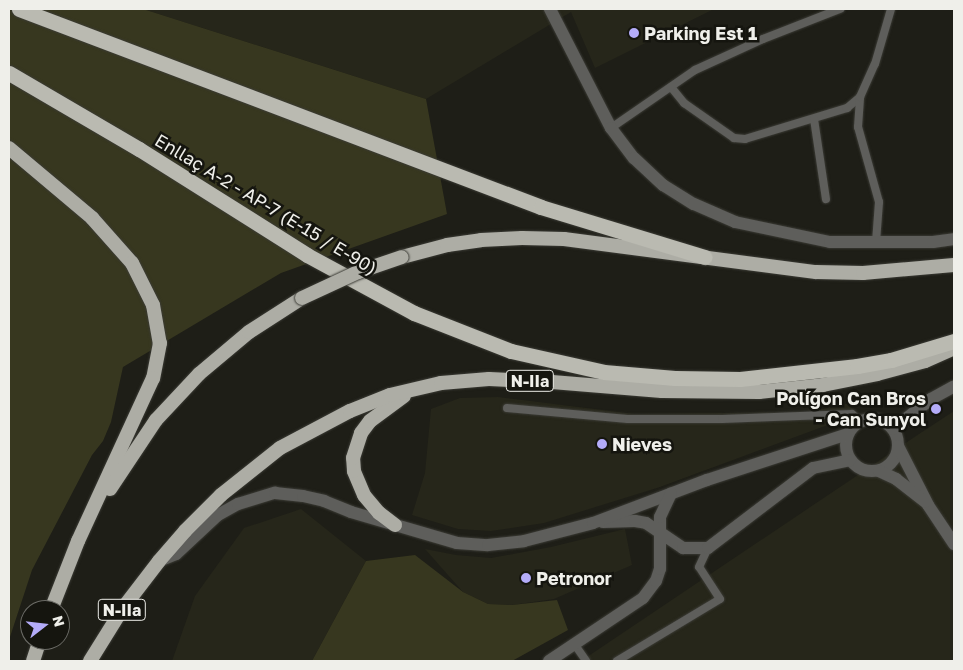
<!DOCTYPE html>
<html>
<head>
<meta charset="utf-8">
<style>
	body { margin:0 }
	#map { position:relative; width:963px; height:670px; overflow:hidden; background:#1e1e17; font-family:"Golos Text",sans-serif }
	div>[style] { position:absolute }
	.built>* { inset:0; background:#26261a }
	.green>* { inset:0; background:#37371f }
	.roads { filter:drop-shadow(0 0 1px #3b3b35) drop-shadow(0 0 1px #3b3b35) }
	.service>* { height:8px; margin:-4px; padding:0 4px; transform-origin:4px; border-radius:4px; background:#5e5e5b }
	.minor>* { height:12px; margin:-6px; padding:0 6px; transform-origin:6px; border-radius:6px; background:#5e5e5b }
	.minor>.ring { margin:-6px; padding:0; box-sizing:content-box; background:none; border:12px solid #5e5e5b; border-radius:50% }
	.trunk>* { height:14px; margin:-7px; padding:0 7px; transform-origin:7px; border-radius:7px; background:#adada5 }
	.motorway>* { height:15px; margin:-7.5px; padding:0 7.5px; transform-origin:7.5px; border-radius:7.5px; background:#babab1 }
	.bridges { filter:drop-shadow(0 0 1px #3b3b35) drop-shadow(0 0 1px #3b3b35) }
	.trunk-bridge>* { height:14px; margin:-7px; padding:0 7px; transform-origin:7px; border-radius:7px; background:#adada5 }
	.dots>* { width:14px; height:14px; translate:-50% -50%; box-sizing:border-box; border:2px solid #15150f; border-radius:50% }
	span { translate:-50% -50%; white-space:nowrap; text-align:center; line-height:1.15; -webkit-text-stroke:5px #15150f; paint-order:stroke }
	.shield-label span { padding:1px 4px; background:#15150f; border:1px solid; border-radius:4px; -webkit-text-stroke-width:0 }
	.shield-label { font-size:16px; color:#efefea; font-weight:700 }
	.poi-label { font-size:18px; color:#efefea; font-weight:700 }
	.left { translate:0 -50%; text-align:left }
	.right { translate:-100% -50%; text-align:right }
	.street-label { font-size:18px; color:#efefea }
	.frame { position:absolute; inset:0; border:10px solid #efefea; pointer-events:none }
	.north { position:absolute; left:20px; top:600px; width:50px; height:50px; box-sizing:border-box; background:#15150f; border:1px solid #6c6c67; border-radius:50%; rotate:74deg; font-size:14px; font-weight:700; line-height:20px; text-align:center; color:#efefea }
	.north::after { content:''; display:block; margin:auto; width:18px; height:22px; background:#b4acf9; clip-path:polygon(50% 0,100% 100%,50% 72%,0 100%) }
</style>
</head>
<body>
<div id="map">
	<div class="built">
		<div style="clip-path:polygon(143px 9px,714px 9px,595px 68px,571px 12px,426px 99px)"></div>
		<div style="clip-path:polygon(498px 397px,635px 414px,809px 412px,850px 403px,855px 415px,660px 487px,544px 523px,491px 531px,458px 529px,412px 515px,425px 473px,431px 409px,460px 398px)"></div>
		<div style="clip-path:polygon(954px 411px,954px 661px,581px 661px,916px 436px)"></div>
		<div style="clip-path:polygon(301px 509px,366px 561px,312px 661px,172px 661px,195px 596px,244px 528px)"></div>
		<div style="clip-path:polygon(625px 529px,632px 565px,554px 599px,512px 605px,488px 604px,463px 592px,425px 549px,456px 555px,491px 558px,551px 547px)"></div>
	</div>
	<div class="green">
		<div style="clip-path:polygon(9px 9px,143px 9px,426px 99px,447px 214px,281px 273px,123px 367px,111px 422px,103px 441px,92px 455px,32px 570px,9px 640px)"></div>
		<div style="clip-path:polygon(415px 555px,463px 592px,488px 604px,512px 605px,557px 600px,568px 630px,512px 661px,312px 661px,366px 561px)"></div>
	</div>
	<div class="roads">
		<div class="service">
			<div style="left:671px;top:87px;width:21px;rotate:51deg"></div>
			<div style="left:684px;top:103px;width:61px;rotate:35deg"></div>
			<div style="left:734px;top:138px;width:11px;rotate:5deg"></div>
			<div style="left:745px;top:139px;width:107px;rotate:-16.9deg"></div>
			<div style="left:847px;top:108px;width:17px;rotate:-40deg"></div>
			<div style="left:814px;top:119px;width:81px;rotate:81.5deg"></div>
			<div style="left:611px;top:128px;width:102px;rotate:-34.6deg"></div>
			<div style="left:695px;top:70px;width:75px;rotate:-24.5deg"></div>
			<div style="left:763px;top:39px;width:83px;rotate:-21.3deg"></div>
			<div style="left:876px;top:242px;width:40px;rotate:-85.7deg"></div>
			<div style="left:879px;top:202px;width:78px;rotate:-105.6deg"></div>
			<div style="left:858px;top:127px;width:30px;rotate:-86deg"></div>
			<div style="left:860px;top:97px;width:36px;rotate:-66deg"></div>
			<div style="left:875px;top:64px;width:57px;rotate:-73.8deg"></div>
			<div style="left:507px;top:408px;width:121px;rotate:5.2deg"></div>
			<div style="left:628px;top:419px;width:94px"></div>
			<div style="left:722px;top:419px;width:130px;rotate:-2.2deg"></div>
			<div style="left:852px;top:414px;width:11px;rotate:41deg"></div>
			<div style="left:575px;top:645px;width:19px;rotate:55deg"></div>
			<div style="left:617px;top:661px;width:120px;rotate:-31deg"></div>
			<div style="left:720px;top:599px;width:38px;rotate:-123deg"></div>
			<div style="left:699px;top:567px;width:21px;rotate:-65deg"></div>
		</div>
		<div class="minor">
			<div style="left:550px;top:9px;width:134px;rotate:62.9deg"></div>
			<div style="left:611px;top:128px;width:38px;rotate:53deg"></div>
			<div style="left:634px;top:158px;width:40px;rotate:43deg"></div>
			<div style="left:663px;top:185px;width:36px;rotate:32deg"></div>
			<div style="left:694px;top:204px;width:45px;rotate:23.7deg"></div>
			<div style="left:735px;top:222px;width:97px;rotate:11.9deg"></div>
			<div style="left:830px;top:242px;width:103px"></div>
			<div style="left:933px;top:242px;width:21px;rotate:-8deg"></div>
			<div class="ring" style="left:846px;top:419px;width:40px;height:40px"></div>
			<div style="left:893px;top:429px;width:48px;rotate:-38.3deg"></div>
			<div style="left:931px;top:399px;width:26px;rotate:-29deg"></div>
			<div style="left:898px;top:446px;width:66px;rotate:63deg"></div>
			<div style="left:928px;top:505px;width:47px;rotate:56.3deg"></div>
			<div style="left:879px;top:471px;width:19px;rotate:25deg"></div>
			<div style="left:896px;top:479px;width:37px;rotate:38deg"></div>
			<div style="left:603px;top:522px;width:32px;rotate:-2deg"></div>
			<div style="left:635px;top:521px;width:11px;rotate:10deg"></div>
			<div style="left:646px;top:523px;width:45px;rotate:34deg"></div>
			<div style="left:683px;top:548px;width:25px"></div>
			<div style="left:708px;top:548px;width:132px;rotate:-37.3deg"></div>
			<div style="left:813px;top:468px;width:38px;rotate:-12deg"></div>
			<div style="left:159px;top:561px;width:18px;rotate:-22deg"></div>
			<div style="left:176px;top:554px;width:57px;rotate:-42.9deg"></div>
			<div style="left:218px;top:515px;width:23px;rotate:-29deg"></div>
			<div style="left:238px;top:504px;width:39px;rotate:-17deg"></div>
			<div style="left:275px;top:493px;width:28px;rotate:6deg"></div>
			<div style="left:303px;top:496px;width:22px;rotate:13deg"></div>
			<div style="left:324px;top:501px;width:29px;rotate:22deg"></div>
			<div style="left:351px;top:512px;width:110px;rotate:16.3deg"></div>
			<div style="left:457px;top:543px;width:31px;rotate:4deg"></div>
			<div style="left:488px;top:545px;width:36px;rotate:-6deg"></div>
			<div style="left:524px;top:541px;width:71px;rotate:-14.6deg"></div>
			<div style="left:593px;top:523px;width:122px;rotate:-20.7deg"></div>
			<div style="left:707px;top:480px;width:148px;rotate:-18.1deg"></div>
			<div style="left:549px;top:661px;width:113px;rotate:-33.8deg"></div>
			<div style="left:643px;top:598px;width:21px;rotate:-53deg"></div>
			<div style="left:656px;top:581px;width:13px;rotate:-72deg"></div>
			<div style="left:660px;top:569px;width:52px;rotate:-90deg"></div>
			<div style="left:660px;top:517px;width:26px;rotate:-65deg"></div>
		</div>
		<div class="trunk">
			<div style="left:9px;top:148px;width:109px;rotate:40.1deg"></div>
			<div style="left:92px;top:218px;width:60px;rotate:48.4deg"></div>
			<div style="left:132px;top:263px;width:47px;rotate:63.4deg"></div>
			<div style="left:153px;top:305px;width:39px;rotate:80deg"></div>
			<div style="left:160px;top:343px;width:36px;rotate:101deg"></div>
			<div style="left:153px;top:378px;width:179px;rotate:114.7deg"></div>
			<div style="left:78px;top:541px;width:74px;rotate:111.4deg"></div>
			<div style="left:402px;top:257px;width:47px;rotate:-14.9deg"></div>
			<div style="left:447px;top:245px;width:34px;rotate:-8deg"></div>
			<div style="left:481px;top:240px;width:41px;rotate:-2.8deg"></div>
			<div style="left:522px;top:238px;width:42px;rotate:1.4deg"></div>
			<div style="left:564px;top:239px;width:254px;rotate:7.5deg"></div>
			<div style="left:816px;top:272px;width:47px;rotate:1.2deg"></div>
			<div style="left:863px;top:273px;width:91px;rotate:-5deg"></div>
			<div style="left:110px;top:489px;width:83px;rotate:-56.3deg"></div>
			<div style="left:156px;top:420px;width:63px;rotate:-46.9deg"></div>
			<div style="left:199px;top:374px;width:65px;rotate:-40deg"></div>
			<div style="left:249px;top:332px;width:63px;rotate:-32.7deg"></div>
			<div style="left:395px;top:525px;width:20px;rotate:-143deg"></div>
			<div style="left:379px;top:513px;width:23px;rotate:-130deg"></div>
			<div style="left:364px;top:495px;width:26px;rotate:-113deg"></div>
			<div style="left:354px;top:471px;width:13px;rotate:-94deg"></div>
			<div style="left:353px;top:458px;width:26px;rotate:-72deg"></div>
			<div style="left:361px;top:433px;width:15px;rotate:-53deg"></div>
			<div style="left:370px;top:421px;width:42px;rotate:-36.3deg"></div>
			<div style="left:33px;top:661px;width:22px;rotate:-72deg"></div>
			<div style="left:90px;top:661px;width:62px;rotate:-58.1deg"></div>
			<div style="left:123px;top:608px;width:59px;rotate:-52.5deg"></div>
			<div style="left:159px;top:561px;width:40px;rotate:-49deg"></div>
			<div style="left:185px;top:531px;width:51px;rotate:-45deg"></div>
			<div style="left:221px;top:495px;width:75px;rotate:-38.5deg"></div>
			<div style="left:280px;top:448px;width:79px;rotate:-27.9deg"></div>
			<div style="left:350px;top:411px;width:43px;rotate:-21.8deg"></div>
			<div style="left:390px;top:395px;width:52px;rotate:-13.2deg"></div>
			<div style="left:441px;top:383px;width:48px;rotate:-4.8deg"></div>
			<div style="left:489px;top:379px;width:63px;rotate:2.7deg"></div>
			<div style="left:552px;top:382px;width:110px;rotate:4.7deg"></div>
			<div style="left:662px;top:391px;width:97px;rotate:0.6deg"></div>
			<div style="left:759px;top:392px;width:64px;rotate:-6.2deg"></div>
			<div style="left:823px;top:385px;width:55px;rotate:-11.5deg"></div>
			<div style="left:877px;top:374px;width:50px;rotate:-15.2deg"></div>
			<div style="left:925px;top:361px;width:32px;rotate:-24deg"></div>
		</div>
		<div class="motorway">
			<div style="left:19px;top:9px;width:558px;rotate:20.77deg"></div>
			<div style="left:541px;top:207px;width:171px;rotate:17deg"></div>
			<div style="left:9px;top:73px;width:151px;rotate:30.3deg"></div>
			<div style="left:139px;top:149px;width:199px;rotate:32.2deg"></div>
			<div style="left:307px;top:255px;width:122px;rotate:28.5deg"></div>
			<div style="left:414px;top:313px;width:104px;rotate:21.4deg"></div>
			<div style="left:511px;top:351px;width:95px;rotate:12.7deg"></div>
			<div style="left:604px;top:372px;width:71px;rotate:4.8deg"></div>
			<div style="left:675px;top:378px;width:65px;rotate:0.9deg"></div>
			<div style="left:740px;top:379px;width:118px;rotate:-6.3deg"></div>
			<div style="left:857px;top:366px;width:35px;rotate:-10deg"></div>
			<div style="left:891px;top:360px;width:66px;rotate:-16.8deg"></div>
		</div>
	</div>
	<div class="bridges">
		<div class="trunk-bridge">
			<div style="left:302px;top:298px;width:62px;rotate:-24.9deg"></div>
			<div style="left:358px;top:272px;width:46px;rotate:-18.8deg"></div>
		</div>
	</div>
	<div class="dots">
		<div style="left:634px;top:33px;background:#b4acf9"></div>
		<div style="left:936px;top:409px;background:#b4acf9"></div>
		<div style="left:602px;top:444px;background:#b4acf9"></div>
		<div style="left:526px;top:578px;background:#b4acf9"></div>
	</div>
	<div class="shield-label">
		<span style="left:530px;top:381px">N-IIa</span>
		<span style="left:122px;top:610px">N-IIa</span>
	</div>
	<div class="poi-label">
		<span class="left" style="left:644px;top:33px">Parking Est 1</span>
		<span class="right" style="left:926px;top:409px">Polígon Can Bros<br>- Can Sunyol</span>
		<span class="left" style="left:612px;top:444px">Nieves</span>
		<span class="left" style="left:536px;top:578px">Petronor</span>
	</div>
	<div class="street-label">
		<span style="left:266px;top:204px;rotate:31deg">Enllaç A-2 - AP-7 (E-15 / E-90)</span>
	</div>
	<div class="frame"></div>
	<div class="north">N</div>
</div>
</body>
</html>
